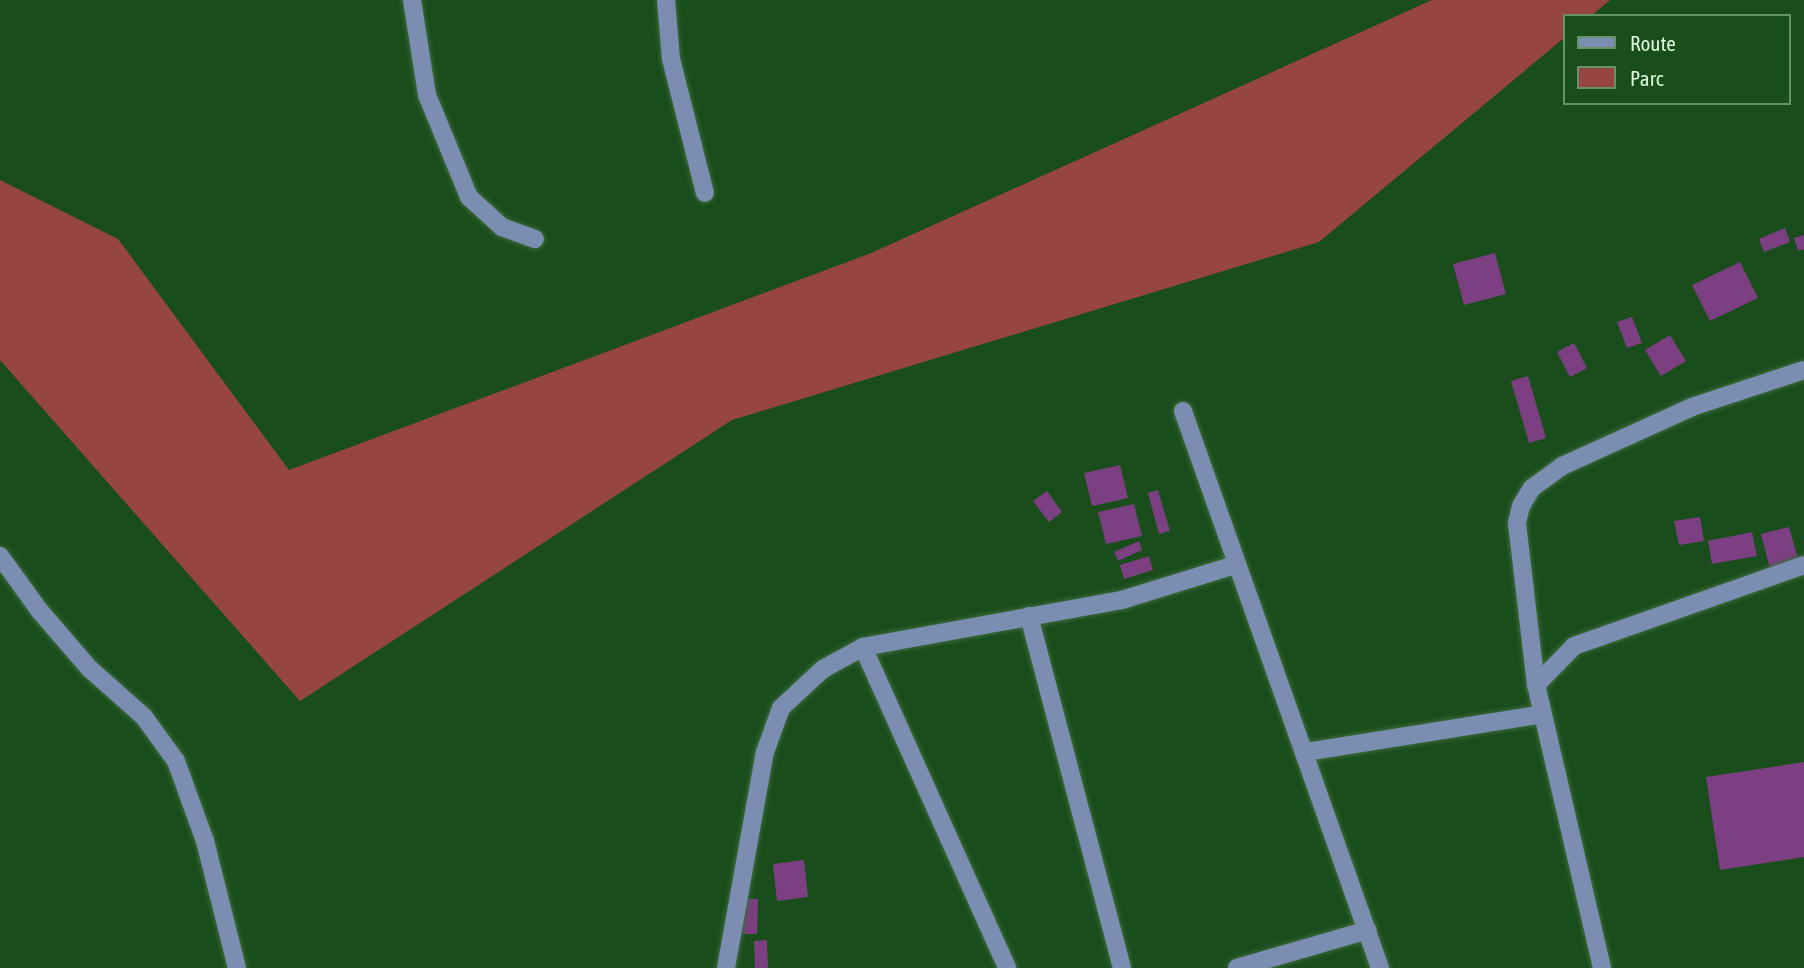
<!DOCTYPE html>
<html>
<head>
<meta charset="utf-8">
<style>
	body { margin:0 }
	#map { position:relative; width:1804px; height:968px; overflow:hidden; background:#1a4d1c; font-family:"Asap Condensed",sans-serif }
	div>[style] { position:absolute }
	.green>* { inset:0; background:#964543 }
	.building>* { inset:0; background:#7c3f82 }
	.roads { filter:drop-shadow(0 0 2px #3d6b3e) drop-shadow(0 0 2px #3d6b3e) }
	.minor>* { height:18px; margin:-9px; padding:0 9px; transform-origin:9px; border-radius:9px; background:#7b8db0 }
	span { translate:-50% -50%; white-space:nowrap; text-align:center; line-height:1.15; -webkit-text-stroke:5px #1a4d1c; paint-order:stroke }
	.legend { position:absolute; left:1563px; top:14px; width:228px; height:91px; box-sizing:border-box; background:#1a4d1c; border:2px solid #679168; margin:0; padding:9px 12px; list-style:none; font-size:21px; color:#dbf6d9 }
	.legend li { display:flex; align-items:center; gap:14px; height:35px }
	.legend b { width:35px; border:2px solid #679168 }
</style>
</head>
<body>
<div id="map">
	<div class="green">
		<div style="clip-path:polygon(1432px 0,1610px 0,1591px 16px,1564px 16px,1564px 38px,1319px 242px,732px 420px,300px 701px,0 360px,0 180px,118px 239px,289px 470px,869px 254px)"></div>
	</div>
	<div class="building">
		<div style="clip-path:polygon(1785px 228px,1790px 242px,1764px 252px,1759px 239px)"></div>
		<div style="clip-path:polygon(1804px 235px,1804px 249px,1798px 251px,1794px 238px)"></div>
		<div style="clip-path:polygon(1495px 253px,1506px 294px,1464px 305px,1453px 264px)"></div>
		<div style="clip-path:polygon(1740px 262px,1758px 298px,1710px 321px,1692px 285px)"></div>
		<div style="clip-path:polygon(1632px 317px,1642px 343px,1627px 348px,1617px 322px)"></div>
		<div style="clip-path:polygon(1670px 335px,1686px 361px,1661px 376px,1645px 350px)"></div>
		<div style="clip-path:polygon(1574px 343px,1587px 368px,1570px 377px,1557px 352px)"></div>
		<div style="clip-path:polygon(1528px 376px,1546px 438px,1529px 443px,1511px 381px)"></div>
		<div style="clip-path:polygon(1120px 465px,1128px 498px,1092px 506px,1084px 473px)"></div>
		<div style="clip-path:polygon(1158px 490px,1170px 531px,1159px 534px,1148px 493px)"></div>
		<div style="clip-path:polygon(1047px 491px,1062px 512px,1049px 522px,1033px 501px)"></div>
		<div style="clip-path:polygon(1134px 504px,1142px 536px,1106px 544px,1098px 512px)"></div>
		<div style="clip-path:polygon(1700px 517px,1704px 541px,1679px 545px,1674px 521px)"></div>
		<div style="clip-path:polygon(1789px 527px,1799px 562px,1770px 569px,1761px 534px)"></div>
		<div style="clip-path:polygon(1752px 532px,1757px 556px,1712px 564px,1708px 541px)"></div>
		<div style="clip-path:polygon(1139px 541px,1142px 550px,1118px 561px,1114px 552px)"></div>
		<div style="clip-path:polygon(1149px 556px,1153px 570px,1124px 579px,1120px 565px)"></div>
		<div style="clip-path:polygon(1804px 762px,1804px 857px,1720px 870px,1706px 777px)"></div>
		<div style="clip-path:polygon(804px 860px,808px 897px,777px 901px,773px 864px)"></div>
		<div style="clip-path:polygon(743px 899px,758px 899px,757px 934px,742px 934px)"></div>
		<div style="clip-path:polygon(767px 940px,768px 968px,755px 968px,754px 941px)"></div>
	</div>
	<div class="roads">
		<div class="minor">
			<div style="left:412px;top:0;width:96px;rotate:81deg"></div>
			<div style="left:427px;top:95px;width:110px;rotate:67.6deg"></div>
			<div style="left:469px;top:197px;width:45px;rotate:42.3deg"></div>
			<div style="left:502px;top:227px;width:35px;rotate:20deg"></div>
			<div style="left:666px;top:0;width:59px;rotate:85.2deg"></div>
			<div style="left:671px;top:59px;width:138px;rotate:75.8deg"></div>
			<div style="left:1183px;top:411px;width:591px;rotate:70.52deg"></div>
			<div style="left:0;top:556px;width:67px;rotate:54.2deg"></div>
			<div style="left:39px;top:610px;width:78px;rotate:49.2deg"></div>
			<div style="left:90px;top:669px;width:72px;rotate:41.6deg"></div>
			<div style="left:144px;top:717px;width:54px;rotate:54deg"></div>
			<div style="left:176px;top:761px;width:85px;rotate:70.1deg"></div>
			<div style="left:205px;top:841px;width:131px;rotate:75.9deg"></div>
			<div style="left:1029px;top:616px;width:364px;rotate:75.2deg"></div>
			<div style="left:863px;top:647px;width:352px;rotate:65.8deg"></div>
			<div style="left:1536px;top:685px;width:54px;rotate:-45.7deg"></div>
			<div style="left:1574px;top:646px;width:244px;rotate:-19.4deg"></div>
			<div style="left:1306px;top:752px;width:239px;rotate:-9.1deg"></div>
			<div style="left:726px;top:968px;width:219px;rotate:-79.8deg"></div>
			<div style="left:765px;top:752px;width:47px;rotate:-70deg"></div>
			<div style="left:781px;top:708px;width:57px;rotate:-42.9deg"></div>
			<div style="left:823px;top:669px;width:46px;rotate:-28.8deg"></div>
			<div style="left:863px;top:647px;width:263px;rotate:-10.3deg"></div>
			<div style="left:1122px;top:600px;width:118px;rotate:-17.2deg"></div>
			<div style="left:1237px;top:968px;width:136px;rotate:-16.2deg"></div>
			<div style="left:1602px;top:968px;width:291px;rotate:-103.1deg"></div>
			<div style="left:1536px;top:685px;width:163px;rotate:-96.7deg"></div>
			<div style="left:1517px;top:523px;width:17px;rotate:-77deg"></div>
			<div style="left:1521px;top:506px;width:21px;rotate:-59deg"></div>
			<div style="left:1532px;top:488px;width:37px;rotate:-36deg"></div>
			<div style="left:1562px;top:466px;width:143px;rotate:-24.4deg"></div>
			<div style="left:1692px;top:407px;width:118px;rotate:-18.3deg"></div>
		</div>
	</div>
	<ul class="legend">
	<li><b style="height:9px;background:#7b8db0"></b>Route</li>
	<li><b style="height:19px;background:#964543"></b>Parc</li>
	</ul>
</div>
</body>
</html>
